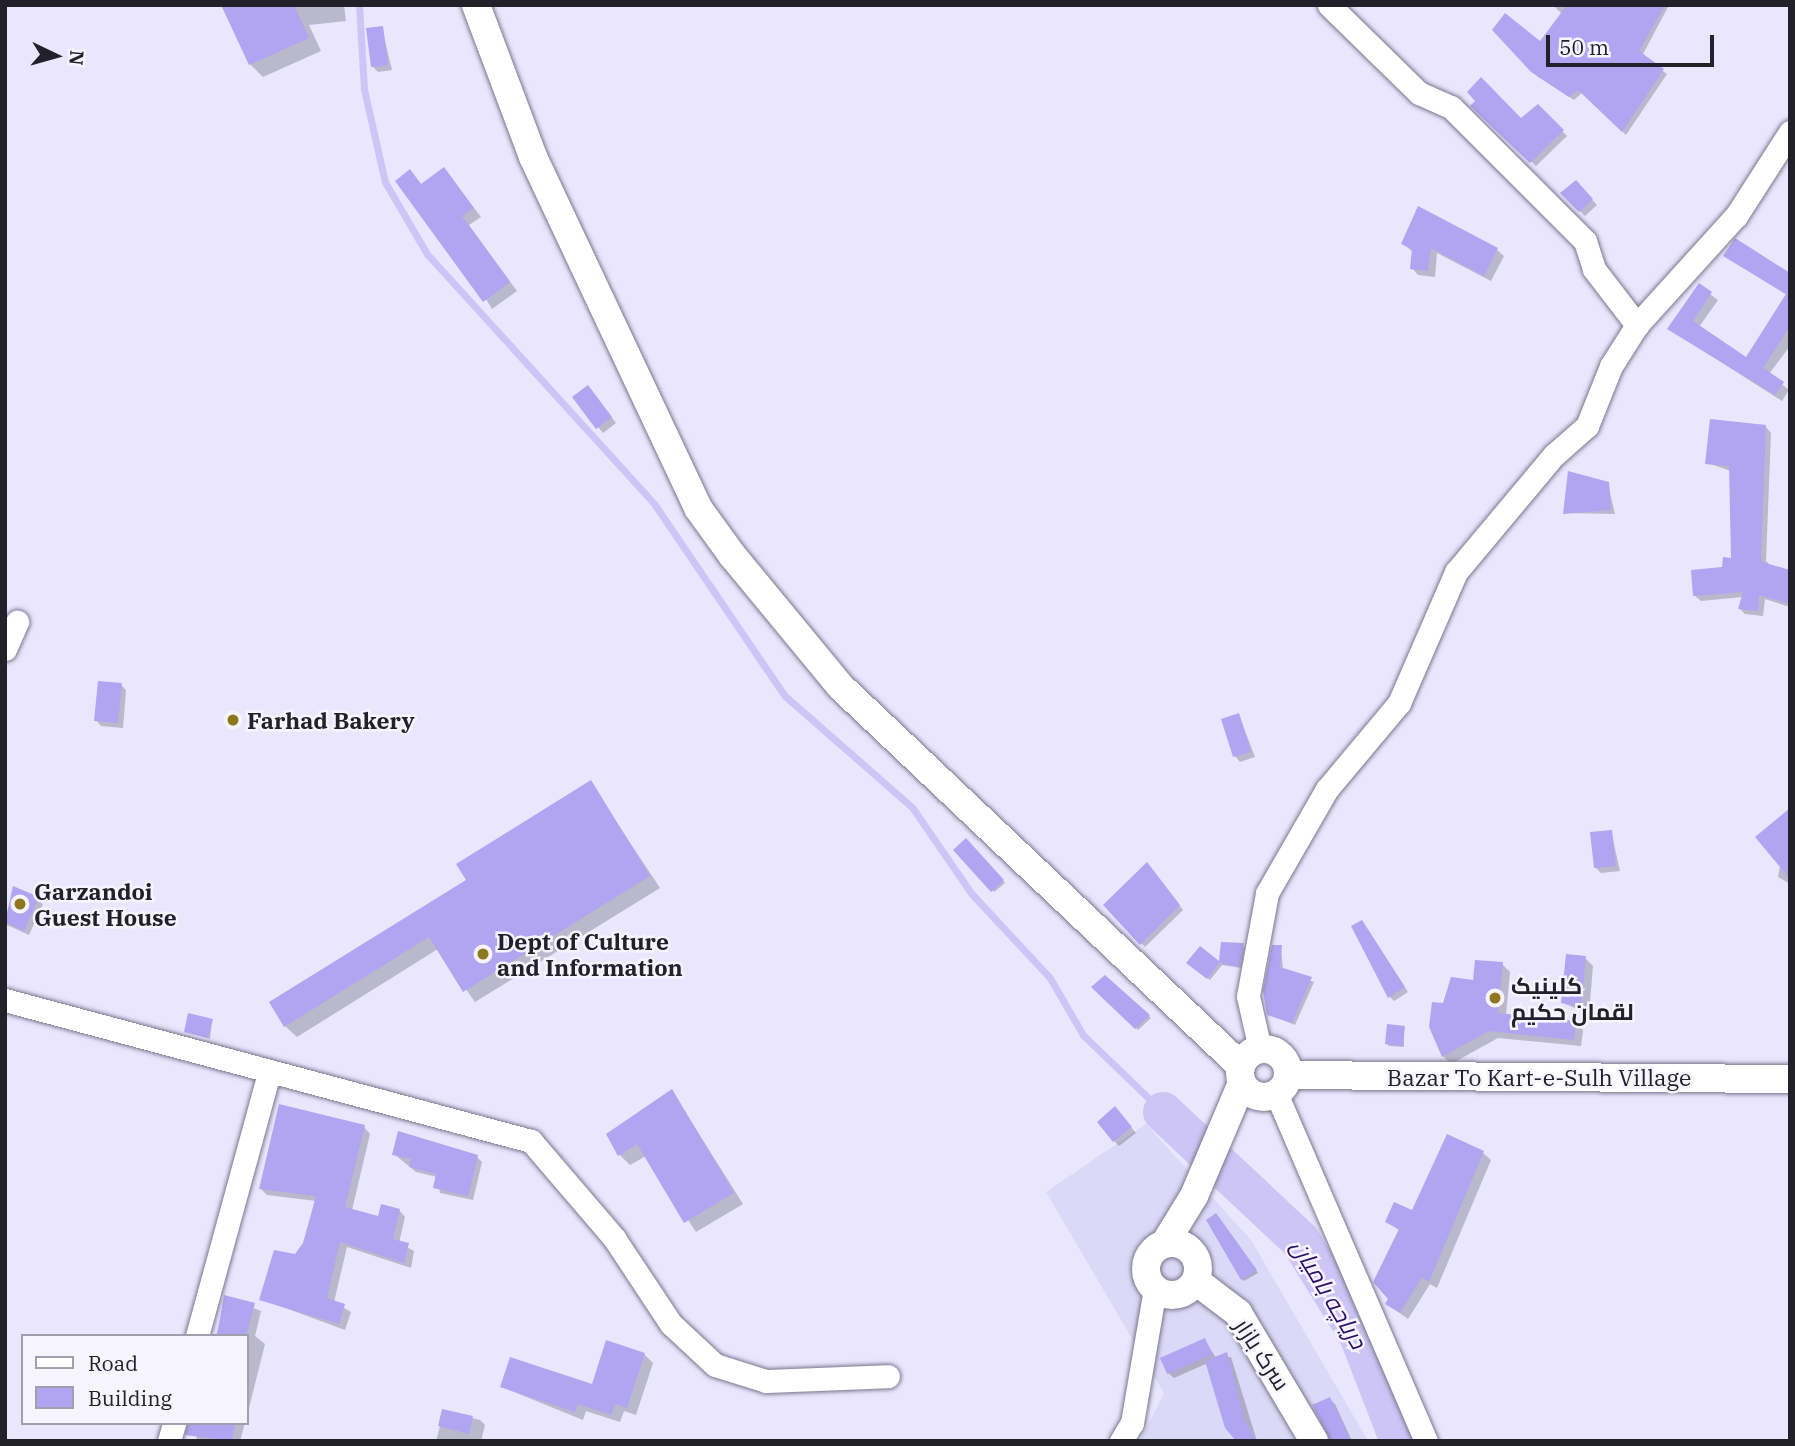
<!DOCTYPE html>
<html>
<head>
<meta charset="utf-8">
<style>
	body { margin:0 }
	#map { position:relative; width:1795px; height:1446px; overflow:hidden; background:#e9e6fe; font-family:"IBM Plex Serif",Cairo,serif }
	div>[style] { position:absolute }
	.built>* { inset:0; background:#dcd8f7 }
	.shadow>* { inset:0; background:#0003 }
	.stream>* { height:7px; margin:-3.5px; padding:0 3.5px; transform-origin:3.5px; border-radius:3.5px; background:#ccc5f5 }
	.river>* { height:40px; margin:-20px; padding:0 20px; transform-origin:20px; border-radius:20px; background:#ccc5f5 }
	.building>* { inset:0; background:#b1a4f1 }
	.roads { filter:drop-shadow(0 0 2px #79778c) drop-shadow(0 0 2px #79778c) }
	.minor>* { height:23px; margin:-11.5px; padding:0 11.5px; transform-origin:11.5px; border-radius:11.5px; background:#fff }
	.major>* { height:28px; margin:-14px; padding:0 14px; transform-origin:14px; border-radius:14px; background:#fff }
	.major>.ring { margin:-14px; padding:0; box-sizing:content-box; background:none; border:28px solid #fff; border-radius:50% }
	.dots>* { width:19px; height:19px; translate:-50% -50%; box-sizing:border-box; border:4px solid #f6f5ff; border-radius:50% }
	span { translate:-50% -50%; white-space:nowrap; text-align:center; line-height:1.15; -webkit-text-stroke:5px #f6f5ff; paint-order:stroke }
	.poi-label { font-size:23px; color:#22212a; font-weight:700 }
	.left { translate:0 -50%; text-align:left }
	.street-label { font-size:23px; color:#22212a }
	.water-label { font-size:24px; color:#2f0f68; font-style:italic }
	.frame { position:absolute; inset:0; border:7px solid #22212a; pointer-events:none }
	.legend { position:absolute; left:21px; top:1334px; width:228px; height:91px; box-sizing:border-box; background:#f6f5ff; border:2px solid #a1a0aa; margin:0; padding:9px 12px; list-style:none; font-size:21px; color:#22212a }
	.legend li { display:flex; align-items:center; gap:14px; height:35px }
	.legend b { width:35px; border:2px solid #a1a0aa }
	.north { position:absolute; left:21px; top:21px; width:70px; height:70px; -webkit-text-stroke:5px #f6f5ff; paint-order:stroke; rotate:95deg; font-size:19px; font-weight:700; line-height:28px; text-align:center; color:#22212a }
	.north::after { content:''; display:block; margin:auto; width:24px; height:32px; background:#22212a; clip-path:polygon(50% 0,100% 100%,50% 72%,0 100%) }
	.scale { position:absolute; left:1546px; top:35px; width:168px; height:32px; box-sizing:border-box; border:4px solid #22212a; border-top:0; padding-left:9px; font-size:21px; line-height:24px; white-space:nowrap; color:#22212a; -webkit-text-stroke:5px #f6f5ff; paint-order:stroke }
</style>
</head>
<body>
<div id="map">
	<div class="built">
		<div style="clip-path:polygon(1146px 1124px,1251px 1240px,1368px 1441px,1140px 1441px,1164px 1393px,1046px 1192px)"></div>
	</div>
	<div class="shadow">
		<div style="clip-path:polygon(223px 5px,344px 5px,346px 21px,309px 25px,321px 51px,263px 77px,250px 64px)"></div>
		<div style="clip-path:polygon(1553px 5px,1669px 5px,1642px 56px,1667px 74px,1626px 135px,1583px 92px,1574px 100px,1537px 76px,1541px 44px,1562px 14px)"></div>
		<div style="clip-path:polygon(382px 28px,392px 70px,378px 72px,373px 67px)"></div>
		<div style="clip-path:polygon(1472px 106px,1521px 120px,1538px 106px,1567px 136px,1536px 166px)"></div>
		<div style="clip-path:polygon(444px 169px,481px 217px,469px 225px,517px 291px,492px 309px,410px 171px,422px 185px)"></div>
		<div style="clip-path:polygon(1576px 182px,1597px 205px,1585px 216px,1563px 194px)"></div>
		<div style="clip-path:polygon(1403px 244px,1497px 250px,1504px 256px,1491px 281px,1437px 253px,1435px 277px,1418px 275px,1412px 268px,1413px 252px)"></div>
		<div style="clip-path:polygon(1725px 256px,1790px 279px,1790px 346px,1769px 374px,1789px 390px,1782px 401px,1669px 329px,1699px 286px,1718px 300px,1699px 327px,1747px 359px,1787px 295px)"></div>
		<div style="clip-path:polygon(593px 393px,616px 423px,603px 433px,574px 398px)"></div>
		<div style="clip-path:polygon(1766px 427px,1771px 433px,1766px 561px,1790px 586px,1790px 607px,1765px 599px,1763px 616px,1745px 614px,1740px 609px,1743px 597px,1701px 601px,1695px 596px,1733px 560px,1731px 471px,1707px 463px)"></div>
		<div style="clip-path:polygon(1608px 484px,1615px 514px,1565px 513px)"></div>
		<div style="clip-path:polygon(121px 685px,126px 690px,123px 728px,101px 726px,96px 720px)"></div>
		<div style="clip-path:polygon(1239px 715px,1255px 757px,1240px 762px,1235px 756px)"></div>
		<div style="clip-path:polygon(590px 782px,660px 888px,475px 1002px,438px 949px,297px 1037px,285px 1026px)"></div>
		<div style="clip-path:polygon(1790px 811px,1790px 884px,1778px 877px)"></div>
		<div style="clip-path:polygon(1611px 831px,1620px 871px,1601px 873px,1596px 868px)"></div>
		<div style="clip-path:polygon(966px 841px,1005px 883px,994px 892px,955px 850px)"></div>
		<div style="clip-path:polygon(1150px 869px,1183px 910px,1145px 947px,1105px 905px)"></div>
		<div style="clip-path:polygon(14px 888px,43px 904px,29px 935px,5px 924px)"></div>
		<div style="clip-path:polygon(1366px 927px,1408px 992px,1394px 1001px,1390px 997px)"></div>
		<div style="clip-path:polygon(1222px 944px,1245px 947px,1241px 968px,1222px 965px,1210px 980px,1189px 963px,1201px 948px,1221px 964px)"></div>
		<div style="clip-path:polygon(1281px 947px,1283px 970px,1314px 982px,1295px 1025px,1268px 1014px)"></div>
		<div style="clip-path:polygon(1585px 958px,1593px 966px,1589px 1014px,1563px 1003px)"></div>
		<div style="clip-path:polygon(1502px 964px,1510px 972px,1506px 1015px,1575px 1022px,1583px 1030px,1581px 1046px,1498px 1038px,1451px 1064px,1443px 1056px,1444px 1005px)"></div>
		<div style="clip-path:polygon(1105px 977px,1151px 1018px,1138px 1030px,1094px 987px)"></div>
		<div style="clip-path:polygon(212px 1021px,210px 1039px,186px 1032px)"></div>
		<div style="clip-path:polygon(1404px 1027px,1404px 1047px,1389px 1046px,1386px 1043px)"></div>
		<div style="clip-path:polygon(672px 1091px,743px 1204px,696px 1232px,646px 1156px,630px 1165px,619px 1154px)"></div>
		<div style="clip-path:polygon(1120px 1114px,1136px 1133px,1119px 1146px,1114px 1141px)"></div>
		<div style="clip-path:polygon(364px 1127px,370px 1134px,352px 1210px,379px 1218px,399px 1210px,405px 1217px,399px 1243px,414px 1251px,411px 1268px,347px 1247px,334px 1302px,351px 1312px,345px 1330px,261px 1299px,305px 1243px,316px 1201px,267px 1195px,261px 1189px)"></div>
		<div style="clip-path:polygon(1483px 1153px,1491px 1160px,1437px 1288px,1430px 1284px,1408px 1319px,1387px 1304px,1400px 1231px,1387px 1222px,1413px 1213px)"></div>
		<div style="clip-path:polygon(394px 1154px,477px 1157px,482px 1162px,473px 1200px,440px 1193px,437px 1177px,416px 1172px)"></div>
		<div style="clip-path:polygon(1218px 1218px,1258px 1273px,1244px 1281px,1242px 1279px)"></div>
		<div style="clip-path:polygon(226px 1297px,261px 1311px,255px 1336px,265px 1344px,247px 1416px,247px 1336px,216px 1336px)"></div>
		<div style="clip-path:polygon(1205px 1340px,1216px 1358px,1231px 1357px,1257px 1441px,1208px 1363px,1174px 1378px,1168px 1373px)"></div>
		<div style="clip-path:polygon(644px 1354px,653px 1363px,636px 1415px,624px 1411px,620px 1422px,586px 1411px,583px 1420px,502px 1387px,593px 1387px)"></div>
		<div style="clip-path:polygon(1329px 1399px,1335px 1404px,1352px 1441px,1330px 1441px,1314px 1406px)"></div>
		<div style="clip-path:polygon(444px 1411px,480px 1420px,485px 1425px,481px 1441px,436px 1441px)"></div>
		<div style="clip-path:polygon(195px 1423px,245px 1423px,240px 1441px,197px 1441px)"></div>
	</div>
	<div class="stream">
		<div style="left:359px;top:5px;width:84px;rotate:86.6deg"></div>
		<div style="left:364px;top:89px;width:95px;rotate:77.3deg"></div>
		<div style="left:385px;top:182px;width:83px;rotate:59.7deg"></div>
		<div style="left:427px;top:254px;width:339px;rotate:47.7deg"></div>
		<div style="left:655px;top:505px;width:231px;rotate:55.8deg"></div>
		<div style="left:785px;top:696px;width:169px;rotate:41.2deg"></div>
		<div style="left:912px;top:807px;width:104px;rotate:55.5deg"></div>
		<div style="left:971px;top:893px;width:116px;rotate:47.1deg"></div>
		<div style="left:1050px;top:978px;width:66px;rotate:59.9deg"></div>
		<div style="left:1083px;top:1035px;width:111px;rotate:43.9deg"></div>
	</div>
	<div class="river">
		<div style="left:1163px;top:1112px;width:187px;rotate:43.1deg"></div>
		<div style="left:1300px;top:1240px;width:112px;rotate:58.2deg"></div>
		<div style="left:1359px;top:1335px;width:114px;rotate:68.9deg"></div>
	</div>
	<div class="building">
		<div style="clip-path:polygon(221px 5px,294px 5px,309px 38px,249px 65px)"></div>
		<div style="clip-path:polygon(1567px 5px,1665px 5px,1639px 51px,1664px 69px,1622px 132px,1578px 90px,1569px 97px,1531px 72px,1492px 30px,1505px 13px,1540px 41px)"></div>
		<div style="clip-path:polygon(383px 26px,388px 65px,371px 67px,366px 28px)"></div>
		<div style="clip-path:polygon(1481px 77px,1521px 118px,1538px 104px,1564px 130px,1530px 163px,1470px 106px,1475px 101px,1467px 92px)"></div>
		<div style="clip-path:polygon(444px 167px,474px 208px,462px 216px,510px 282px,483px 302px,395px 181px,410px 169px,421px 184px)"></div>
		<div style="clip-path:polygon(1576px 180px,1593px 199px,1579px 212px,1560px 193px)"></div>
		<div style="clip-path:polygon(1418px 206px,1498px 248px,1484px 276px,1431px 248px,1428px 271px,1410px 269px,1412px 249px,1401px 244px)"></div>
		<div style="clip-path:polygon(1735px 238px,1790px 273px,1790px 326px,1763px 368px,1784px 382px,1775px 395px,1667px 329px,1699px 283px,1712px 292px,1693px 321px,1746px 357px,1786px 294px,1723px 256px)"></div>
		<div style="clip-path:polygon(588px 385px,612px 417px,596px 429px,572px 397px)"></div>
		<div style="clip-path:polygon(1710px 419px,1766px 425px,1761px 555px,1762px 562px,1790px 570px,1790px 604px,1759px 595px,1758px 611px,1738px 609px,1743px 592px,1693px 596px,1691px 570px,1722px 567px,1723px 557px,1731px 558px,1729px 466px,1705px 464px)"></div>
		<div style="clip-path:polygon(1568px 471px,1609px 482px,1611px 510px,1563px 514px)"></div>
		<div style="clip-path:polygon(98px 681px,122px 683px,118px 723px,94px 721px)"></div>
		<div style="clip-path:polygon(1239px 713px,1251px 752px,1233px 757px,1221px 719px)"></div>
		<div style="clip-path:polygon(591px 780px,650px 876px,463px 992px,429px 937px,284px 1027px,269px 1002px,466px 880px,456px 864px)"></div>
		<div style="clip-path:polygon(1790px 808px,1790px 879px,1755px 837px)"></div>
		<div style="clip-path:polygon(1612px 830px,1616px 866px,1594px 868px,1590px 832px)"></div>
		<div style="clip-path:polygon(966px 838px,1004px 880px,991px 892px,953px 850px)"></div>
		<div style="clip-path:polygon(1147px 862px,1180px 905px,1140px 945px,1103px 905px)"></div>
		<div style="clip-path:polygon(13px 886px,39px 897px,24px 931px,5px 922px)"></div>
		<div style="clip-path:polygon(1362px 920px,1405px 987px,1388px 998px,1351px 926px)"></div>
		<div style="clip-path:polygon(1221px 942px,1244px 943px,1239px 967px,1219px 963px,1207px 979px,1186px 963px,1200px 946px,1219px 961px)"></div>
		<div style="clip-path:polygon(1272px 945px,1282px 945px,1280px 967px,1312px 977px,1292px 1023px,1267px 1015px,1263px 991px)"></div>
		<div style="clip-path:polygon(1566px 954px,1586px 956px,1581px 1007px,1561px 1003px)"></div>
		<div style="clip-path:polygon(1475px 960px,1503px 962px,1498px 1013px,1576px 1021px,1574px 1040px,1489px 1031px,1442px 1057px,1429px 1027px,1432px 1002px,1443px 1003px,1451px 977px,1473px 980px)"></div>
		<div style="clip-path:polygon(1105px 975px,1150px 1015px,1135px 1029px,1091px 987px)"></div>
		<div style="clip-path:polygon(188px 1013px,213px 1019px,208px 1038px,184px 1032px)"></div>
		<div style="clip-path:polygon(1387px 1024px,1405px 1026px,1403px 1046px,1385px 1044px)"></div>
		<div style="clip-path:polygon(672px 1089px,734px 1193px,684px 1223px,637px 1144px,618px 1156px,606px 1134px)"></div>
		<div style="clip-path:polygon(279px 1104px,365px 1125px,345px 1207px,378px 1216px,381px 1204px,400px 1209px,393px 1239px,409px 1243px,404px 1263px,340px 1242px,327px 1298px,345px 1304px,339px 1324px,259px 1300px,274px 1250px,295px 1254px,303px 1243px,316px 1196px,259px 1189px)"></div>
		<div style="clip-path:polygon(1115px 1106px,1132px 1127px,1113px 1142px,1097px 1122px)"></div>
		<div style="clip-path:polygon(398px 1131px,478px 1155px,468px 1196px,433px 1188px,436px 1174px,409px 1167px,411px 1159px,392px 1155px)"></div>
		<div style="clip-path:polygon(1447px 1134px,1484px 1151px,1429px 1282px,1422px 1277px,1400px 1313px,1385px 1304px,1388px 1299px,1373px 1282px,1399px 1229px,1385px 1222px,1394px 1202px,1412px 1210px)"></div>
		<div style="clip-path:polygon(1216px 1213px,1257px 1270px,1241px 1280px,1206px 1220px)"></div>
		<div style="clip-path:polygon(224px 1295px,255px 1303px,246px 1336px,217px 1336px)"></div>
		<div style="clip-path:polygon(1205px 1338px,1212px 1354px,1167px 1374px,1160px 1358px)"></div>
		<div style="clip-path:polygon(606px 1340px,645px 1353px,627px 1408px,615px 1404px,611px 1415px,578px 1404px,575px 1412px,500px 1387px,510px 1357px,592px 1384px)"></div>
		<div style="clip-path:polygon(1227px 1352px,1245px 1421px,1257px 1441px,1236px 1441px,1225px 1428px,1205px 1361px)"></div>
		<div style="clip-path:polygon(1330px 1397px,1351px 1441px,1331px 1441px,1312px 1405px)"></div>
		<div style="clip-path:polygon(442px 1409px,473px 1416px,469px 1434px,438px 1426px)"></div>
		<div style="clip-path:polygon(188px 1423px,235px 1423px,232px 1441px,185px 1435px)"></div>
	</div>
	<div class="roads">
		<div class="minor">
			<div style="left:1329px;top:5px;width:126px;rotate:44.4deg"></div>
			<div style="left:1419px;top:93px;width:35px;rotate:24deg"></div>
			<div style="left:1451px;top:107px;width:190px;rotate:45deg"></div>
			<div style="left:1585px;top:241px;width:29px;rotate:72deg"></div>
			<div style="left:1594px;top:269px;width:71px;rotate:52.5deg"></div>
			<div style="left:5px;top:649px;width:30px;rotate:-66deg"></div>
			<div style="left:5px;top:1000px;width:545px;rotate:15.01deg"></div>
			<div style="left:531px;top:1141px;width:128px;rotate:49.4deg"></div>
			<div style="left:614px;top:1238px;width:103px;rotate:56.5deg"></div>
			<div style="left:671px;top:1324px;width:60px;rotate:43deg"></div>
			<div style="left:715px;top:1365px;width:53px;rotate:17.4deg"></div>
			<div style="left:766px;top:1381px;width:122px;rotate:-2.3deg"></div>
			<div style="left:1260px;top:1049px;width:54px;rotate:-102.8deg"></div>
			<div style="left:1248px;top:996px;width:105px;rotate:-79.5deg"></div>
			<div style="left:1267px;top:893px;width:120px;rotate:-60deg"></div>
			<div style="left:1327px;top:789px;width:112px;rotate:-50.1deg"></div>
			<div style="left:1399px;top:703px;width:143px;rotate:-66.5deg"></div>
			<div style="left:1456px;top:572px;width:153px;rotate:-50.1deg"></div>
			<div style="left:1554px;top:455px;width:44px;rotate:-41.3deg"></div>
			<div style="left:1587px;top:426px;width:65px;rotate:-68.2deg"></div>
			<div style="left:1611px;top:366px;width:49px;rotate:-57.6deg"></div>
			<div style="left:1637px;top:325px;width:147px;rotate:-47.8deg"></div>
			<div style="left:1736px;top:216px;width:100px;rotate:-57.3deg"></div>
			<div style="left:1276px;top:1093px;width:379px;rotate:66.7deg"></div>
			<div style="left:197px;top:1336px;width:274px;rotate:-74.7deg"></div>
			<div style="left:169px;top:1441px;width:19px;rotate:-74deg"></div>
			<div style="left:1121px;top:1441px;width:21px;rotate:-59deg"></div>
			<div style="left:1132px;top:1423px;width:136px;rotate:-80.3deg"></div>
		</div>
		<div class="major">
			<div style="left:476px;top:5px;width:162px;rotate:69.4deg"></div>
			<div style="left:533px;top:157px;width:388px;rotate:64.8deg"></div>
			<div style="left:698px;top:508px;width:58px;rotate:54.1deg"></div>
			<div style="left:732px;top:555px;width:171px;rotate:50.5deg"></div>
			<div style="left:841px;top:687px;width:551px;rotate:43.46deg"></div>
			<div class="ring" style="left:1240px;top:1049px;width:20px;height:20px"></div>
			<div style="left:1288px;top:1075px;width:502px;rotate:0.46deg"></div>
			<div class="ring" style="left:1146px;top:1243px;width:24px;height:24px"></div>
			<div style="left:1165px;top:1243px;width:55px;rotate:-58.3deg"></div>
			<div style="left:1194px;top:1196px;width:123px;rotate:-67deg"></div>
			<div style="left:1196px;top:1281px;width:53px;rotate:37.3deg"></div>
			<div style="left:1238px;top:1313px;width:149px;rotate:59.3deg"></div>
		</div>
	</div>
	<div class="dots">
		<div style="left:233px;top:720px;background:#8e771c"></div>
		<div style="left:20px;top:904px;background:#8e771c"></div>
		<div style="left:483px;top:954px;background:#8e771c"></div>
		<div style="left:1495px;top:998px;background:#8e771c"></div>
	</div>
	<div class="poi-label">
		<span class="left" style="left:247px;top:720px">Farhad Bakery</span>
		<span class="left" style="left:34px;top:904px">Garzandoi<br>Guest House</span>
		<span class="left" style="left:497px;top:954px">Dept of Culture<br>and Information</span>
		<span class="left" style="left:1511px;top:998px">کلینیک<br>لقمان حکیم</span>
	</div>
	<div class="street-label">
		<span style="left:1539px;top:1077px">Bazar To Kart-e-Sulh Village</span>
		<span style="left:1263px;top:1354px;rotate:57deg">سرک بازار</span>
	</div>
	<div class="water-label">
		<span style="left:1329px;top:1294px;rotate:59deg">دریاچه بامیان</span>
	</div>
	<div class="frame"></div>
	<ul class="legend">
	<li><b style="height:9px;background:#fff"></b>Road</li>
	<li><b style="height:19px;background:#b1a4f1"></b>Building</li>
	</ul>
	<div class="north">N</div>
	<div class="scale">50 m</div>
</div>
</body>
</html>
